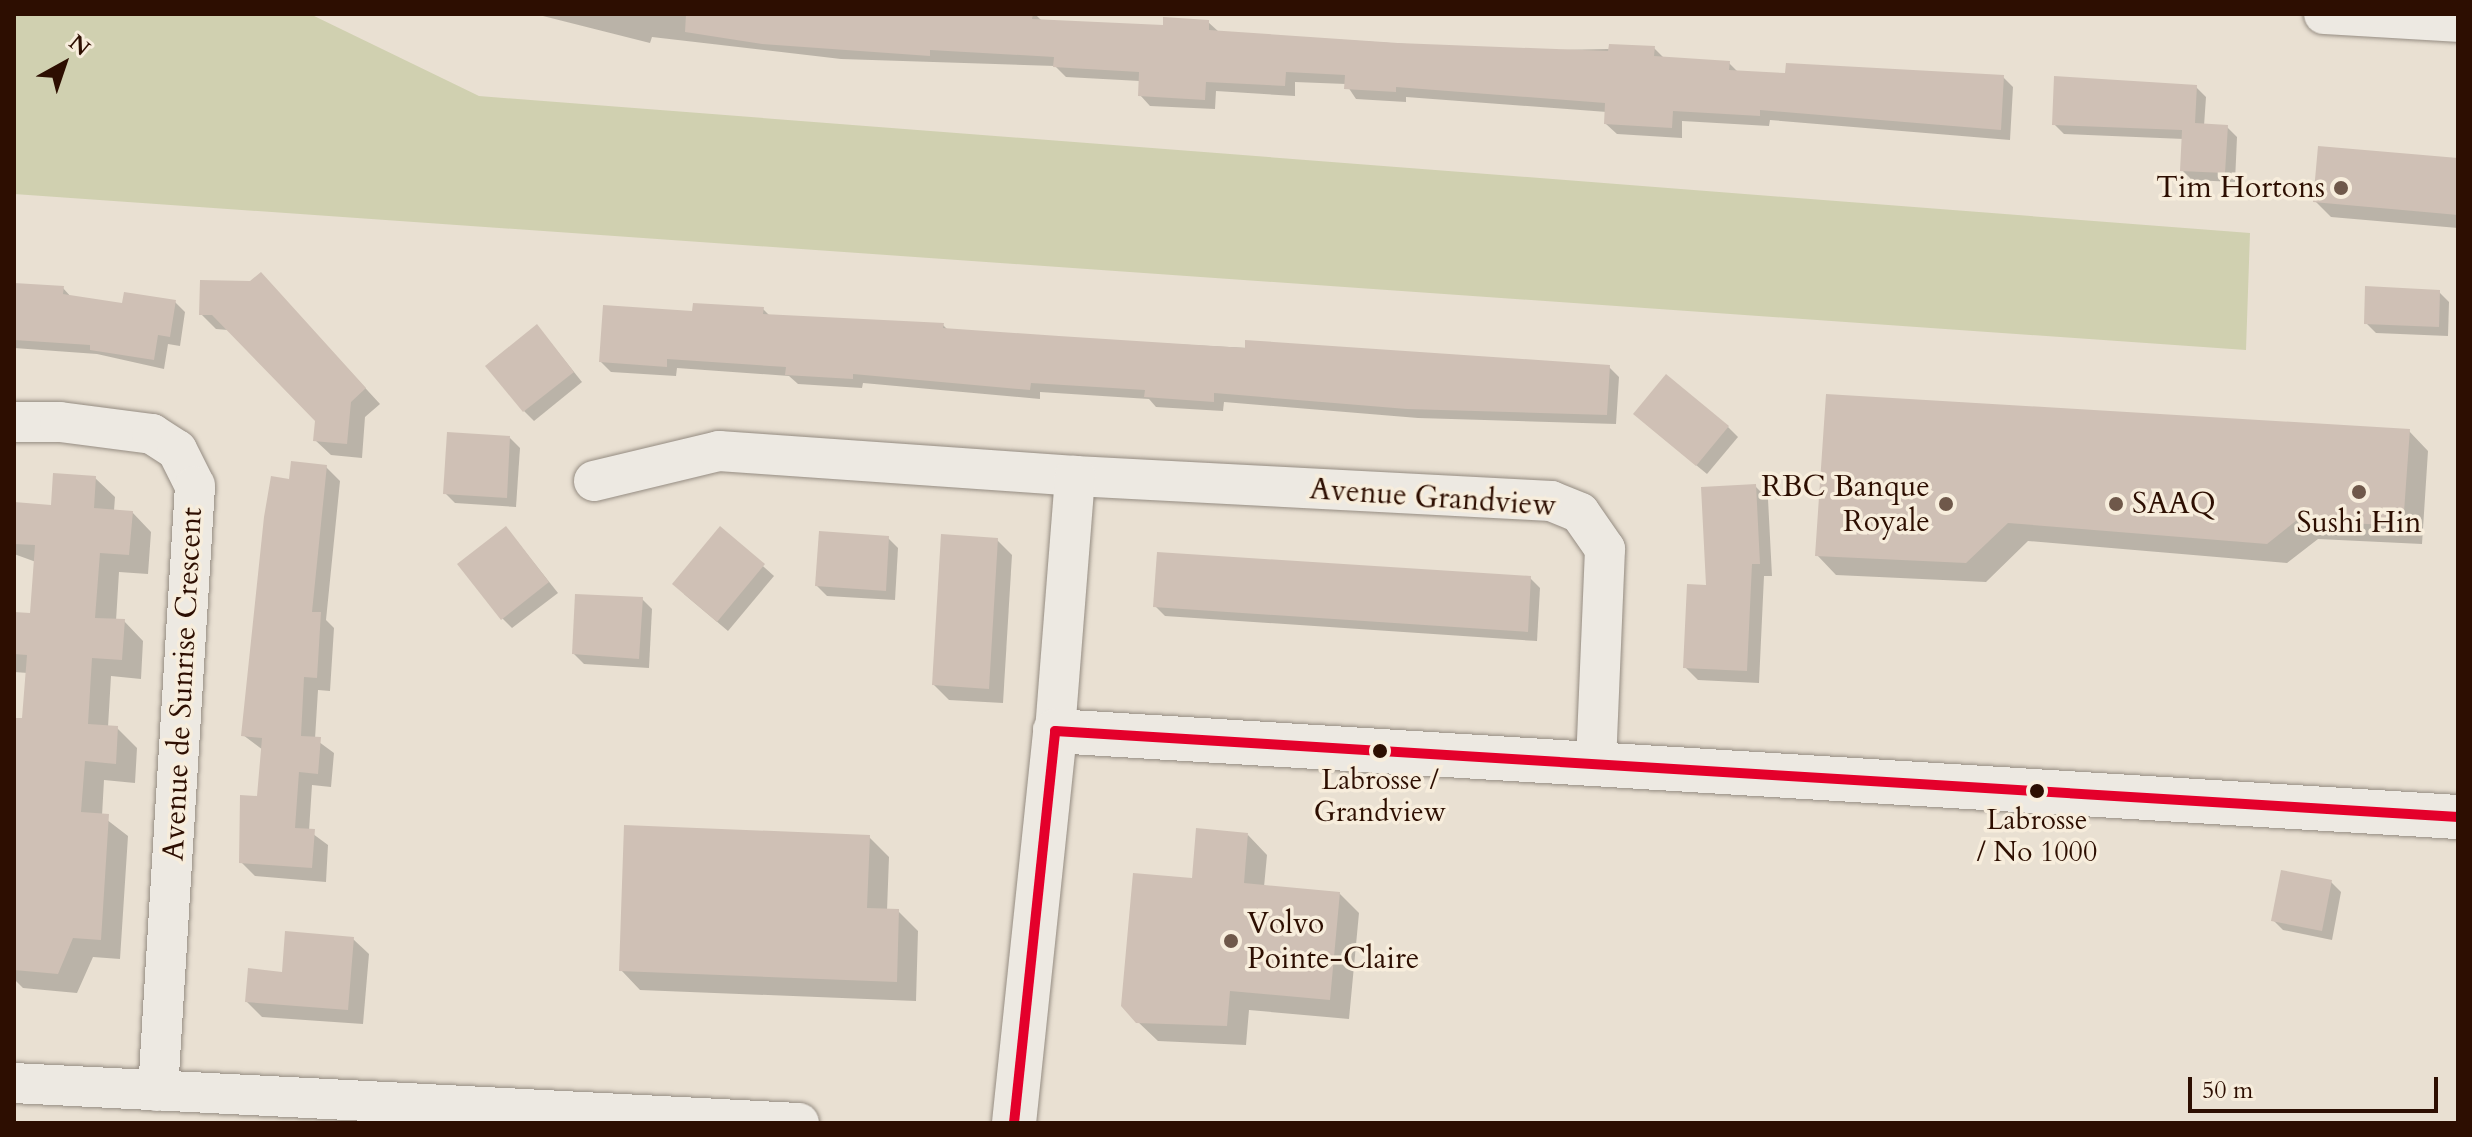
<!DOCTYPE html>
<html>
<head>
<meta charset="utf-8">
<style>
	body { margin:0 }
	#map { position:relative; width:2472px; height:1137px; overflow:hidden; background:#e9e0d2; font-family:Cardo,serif }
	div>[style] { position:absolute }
	.green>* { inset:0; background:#d0d0b0 }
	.shadow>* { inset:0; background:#0003 }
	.building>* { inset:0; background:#cfc0b5 }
	.roads { filter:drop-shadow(0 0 2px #958c82) drop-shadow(0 0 2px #958c82) }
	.minor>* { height:40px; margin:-20px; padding:0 20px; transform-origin:20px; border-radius:20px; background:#ede9e2 }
	.tertiary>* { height:44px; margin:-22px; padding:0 22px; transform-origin:22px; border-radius:22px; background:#ede9e2 }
	.bus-1>* { height:10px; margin:-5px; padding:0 5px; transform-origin:5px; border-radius:5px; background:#e4002b }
	.dots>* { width:22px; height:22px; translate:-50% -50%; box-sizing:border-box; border:4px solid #f7eddc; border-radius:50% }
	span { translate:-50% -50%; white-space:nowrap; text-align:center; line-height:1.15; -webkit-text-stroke:7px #f7eddc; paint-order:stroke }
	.bus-label { font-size:28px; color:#2d0e01 }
	.poi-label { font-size:30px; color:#2d0e01 }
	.right { translate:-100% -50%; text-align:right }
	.left { translate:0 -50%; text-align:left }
	.street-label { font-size:30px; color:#2d0e01 }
	.frame { position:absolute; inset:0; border:16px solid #2d0e01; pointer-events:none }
	.north { position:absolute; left:24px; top:24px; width:80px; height:80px; -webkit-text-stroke:6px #f7eddc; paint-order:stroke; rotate:40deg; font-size:22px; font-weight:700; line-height:32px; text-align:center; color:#2d0e01 }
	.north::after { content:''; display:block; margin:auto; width:28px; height:36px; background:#2d0e01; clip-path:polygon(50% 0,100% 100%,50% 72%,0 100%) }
	.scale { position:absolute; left:2188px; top:1077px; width:250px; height:36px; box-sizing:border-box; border:4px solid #2d0e01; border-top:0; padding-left:10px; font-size:24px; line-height:28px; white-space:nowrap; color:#2d0e01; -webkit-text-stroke:6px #f7eddc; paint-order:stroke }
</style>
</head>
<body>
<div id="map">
	<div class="green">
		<div style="clip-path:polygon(14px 14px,310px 14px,479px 96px,2250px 233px,2246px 350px,14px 194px)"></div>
	</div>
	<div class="shadow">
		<div style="clip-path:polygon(535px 14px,1035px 14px,1042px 21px,1164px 28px,1208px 22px,1219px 32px,1515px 51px,1654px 48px,1665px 59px,1729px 63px,1739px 73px,2003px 77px,2013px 87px,2010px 140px,1770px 120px,1769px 126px,1682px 121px,1682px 138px,1617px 134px,1606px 124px,1607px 112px,1406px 97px,1406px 102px,1356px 99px,1346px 84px,1295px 82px,1295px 96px,1216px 91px,1215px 109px,1150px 106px,1140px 95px,1140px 81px,1066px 77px,1055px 66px,841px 59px,652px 37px,650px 43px)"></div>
		<div style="clip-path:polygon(2196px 87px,2206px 97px,2204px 126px,2227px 127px,2237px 137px,2235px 182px,2192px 180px,2182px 170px,2184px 139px,2064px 134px,2054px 124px)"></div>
		<div style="clip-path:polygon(2458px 160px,2458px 228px,2331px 217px,2316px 202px)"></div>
		<div style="clip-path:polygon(14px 285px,63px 288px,72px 298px,124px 306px,175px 302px,185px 312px,180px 346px,168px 344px,164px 369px,97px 354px,14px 348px)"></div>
		<div style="clip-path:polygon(275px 290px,380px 404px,365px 417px,362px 458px,331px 455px,315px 440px,317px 421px,228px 330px,216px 329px,201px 314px)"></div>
		<div style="clip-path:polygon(2439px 292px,2449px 302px,2448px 336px,2376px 333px,2366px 323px)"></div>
		<div style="clip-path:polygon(763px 309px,771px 317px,943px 325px,949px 331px,1059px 338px,1609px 367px,1619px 377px,1616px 424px,1418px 418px,1224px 402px,1223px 411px,1156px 407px,1149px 399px,1040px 392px,1040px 399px,863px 383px,862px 388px,798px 384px,789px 376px,677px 368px,676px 376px,611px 372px,601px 362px,694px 313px)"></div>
		<div style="clip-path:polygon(546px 337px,582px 382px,534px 421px,524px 411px)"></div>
		<div style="clip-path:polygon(1646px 424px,1728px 427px,1738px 437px,1707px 474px)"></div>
		<div style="clip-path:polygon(2409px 431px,2428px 451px,2422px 544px,2318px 539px,2287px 563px,2028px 541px,1986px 582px,1836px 575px,1817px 555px)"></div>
		<div style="clip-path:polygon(510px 438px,520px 448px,516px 507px,455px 503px,445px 493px)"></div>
		<div style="clip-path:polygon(326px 467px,340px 481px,326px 620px,334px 628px,330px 691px,318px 690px,315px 739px,334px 753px,331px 787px,312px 785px,309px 831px,328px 845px,326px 882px,255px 876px,241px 862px,259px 798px,263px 750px,243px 735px,291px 481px)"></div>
		<div style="clip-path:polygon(95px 478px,115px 497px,114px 511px,132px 512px,151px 532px,148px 574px,119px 572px,116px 621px,124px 621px,143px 641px,141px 679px,111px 676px,108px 727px,117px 728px,137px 748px,135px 783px,104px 780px,102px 816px,128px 836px,120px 959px,93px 957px,77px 993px,23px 988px,14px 979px,14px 720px,24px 720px,28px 673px,14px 672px,14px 614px,32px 615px,36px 562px,14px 554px,14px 504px,53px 507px)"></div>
		<div style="clip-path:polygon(1755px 486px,1768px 499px,1772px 576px,1764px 576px,1759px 683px,1698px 680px,1685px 667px,1708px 587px)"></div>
		<div style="clip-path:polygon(721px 529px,774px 576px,728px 631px,684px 594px)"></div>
		<div style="clip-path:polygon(888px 538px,898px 548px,895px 600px,827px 596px,817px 586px)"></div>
		<div style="clip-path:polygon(515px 539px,558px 593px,512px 628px,502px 618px)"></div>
		<div style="clip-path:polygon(997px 540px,1012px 555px,1003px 703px,949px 700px,934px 685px)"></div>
		<div style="clip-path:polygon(1530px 578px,1540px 588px,1537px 641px,1165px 616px,1155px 606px)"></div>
		<div style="clip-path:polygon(642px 599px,652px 609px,649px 668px,584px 664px,574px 654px)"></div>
		<div style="clip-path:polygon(1248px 835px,1267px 855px,1264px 887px,1339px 893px,1359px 913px,1349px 1019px,1249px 1010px,1246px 1045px,1158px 1041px,1137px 1021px,1193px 880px)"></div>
		<div style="clip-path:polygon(869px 837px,889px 857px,887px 911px,898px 911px,918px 931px,916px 1001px,640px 990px,621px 970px)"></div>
		<div style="clip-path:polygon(2331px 882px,2341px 892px,2332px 940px,2283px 930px,2273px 920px)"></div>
		<div style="clip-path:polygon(353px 939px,369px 954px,363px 1024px,262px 1017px,247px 1002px)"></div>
	</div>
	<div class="building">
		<div style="clip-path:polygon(686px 14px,1033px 14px,1032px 19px,1163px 25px,1163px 17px,1209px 20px,1209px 30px,1398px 43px,1608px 51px,1609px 44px,1655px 46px,1654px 56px,1730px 61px,1729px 70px,1785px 73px,1786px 63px,2004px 75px,2001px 130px,1760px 110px,1760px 116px,1673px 111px,1672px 128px,1604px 124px,1605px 103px,1396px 87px,1396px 92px,1344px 89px,1345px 75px,1286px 72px,1285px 86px,1206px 82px,1205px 100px,1138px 96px,1139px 72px,1053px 67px,1054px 57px,930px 50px,930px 56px,762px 44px,685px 32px)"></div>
		<div style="clip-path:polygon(2054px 76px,2197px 85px,2195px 123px,2228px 125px,2225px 173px,2180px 171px,2182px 130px,2052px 125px)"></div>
		<div style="clip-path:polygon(2318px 146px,2458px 158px,2458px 215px,2313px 202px)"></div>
		<div style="clip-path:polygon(261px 272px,366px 388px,351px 402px,347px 444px,313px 441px,315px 421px,212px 315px,199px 315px,200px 280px,250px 281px)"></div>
		<div style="clip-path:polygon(14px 283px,64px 286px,63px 294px,122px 303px,124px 292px,176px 300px,170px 337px,158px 335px,154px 360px,90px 350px,90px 345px,14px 340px)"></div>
		<div style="clip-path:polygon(2365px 286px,2440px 290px,2439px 327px,2364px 324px)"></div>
		<div style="clip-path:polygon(693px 303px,764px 307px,763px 314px,944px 323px,943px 328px,1059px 336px,1245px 348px,1245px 340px,1610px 365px,1607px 415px,1407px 409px,1214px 393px,1214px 402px,1144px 397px,1145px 390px,1031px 383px,1030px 390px,853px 374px,853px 379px,785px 375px,786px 367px,667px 359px,667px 367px,599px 362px,603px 305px,692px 311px)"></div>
		<div style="clip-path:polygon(537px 324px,574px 372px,523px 412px,485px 366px)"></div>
		<div style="clip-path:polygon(1666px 374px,1729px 426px,1696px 466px,1633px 414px)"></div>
		<div style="clip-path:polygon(1826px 394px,2410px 429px,2403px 526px,2297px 520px,2267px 544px,2008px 523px,1966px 563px,1815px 556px)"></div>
		<div style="clip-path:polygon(447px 432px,510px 436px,507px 498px,443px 494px)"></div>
		<div style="clip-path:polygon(291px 461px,327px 465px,312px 612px,321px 612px,317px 678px,304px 677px,301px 736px,321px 737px,318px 774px,299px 772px,295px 828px,315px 829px,312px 868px,239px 863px,240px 795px,257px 796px,262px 738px,241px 736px,264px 517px,271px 476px,289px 479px)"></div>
		<div style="clip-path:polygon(53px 473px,96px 476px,94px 508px,133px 511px,129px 555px,100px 553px,95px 618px,125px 619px,122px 660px,92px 658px,88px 724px,118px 726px,116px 764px,85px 761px,81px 812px,109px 814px,101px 940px,73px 938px,58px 974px,14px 970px,14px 718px,22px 718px,27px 655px,14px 654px,14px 612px,30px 613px,35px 545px,14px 544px,14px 502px,51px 505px)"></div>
		<div style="clip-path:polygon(1756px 484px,1760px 564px,1752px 564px,1747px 671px,1683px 668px,1687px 584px,1706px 585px,1701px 487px)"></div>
		<div style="clip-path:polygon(506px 526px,549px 582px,501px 620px,457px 564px)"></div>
		<div style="clip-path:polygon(720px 526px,765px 564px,717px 622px,672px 584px)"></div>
		<div style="clip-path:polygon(819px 531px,889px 536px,886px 591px,815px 586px)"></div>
		<div style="clip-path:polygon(941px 534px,998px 538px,989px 689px,932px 685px)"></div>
		<div style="clip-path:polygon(1157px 552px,1531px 576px,1528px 632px,1153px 607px)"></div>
		<div style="clip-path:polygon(575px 594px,643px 597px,639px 659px,572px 654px)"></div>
		<div style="clip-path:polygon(624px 825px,870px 835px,867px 908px,899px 909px,897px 982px,619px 971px)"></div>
		<div style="clip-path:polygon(1196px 828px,1248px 833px,1244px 883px,1340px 892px,1330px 1000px,1230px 991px,1227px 1026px,1136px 1023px,1121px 1006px,1133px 873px,1192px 878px)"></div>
		<div style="clip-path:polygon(2281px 870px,2332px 880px,2322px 931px,2271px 921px)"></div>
		<div style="clip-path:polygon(285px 931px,354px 937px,348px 1010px,245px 1002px,248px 968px,282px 972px)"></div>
	</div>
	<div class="roads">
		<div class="minor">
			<div style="left:2324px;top:14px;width:134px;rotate:3.4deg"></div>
			<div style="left:14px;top:422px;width:46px"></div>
			<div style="left:60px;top:422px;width:93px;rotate:7.4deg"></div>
			<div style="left:152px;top:434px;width:30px;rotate:33deg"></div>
			<div style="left:177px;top:450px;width:40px;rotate:63.4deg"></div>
			<div style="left:195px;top:486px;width:606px;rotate:93.5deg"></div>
			<div style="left:594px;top:481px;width:129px;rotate:-13.5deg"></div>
			<div style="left:719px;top:451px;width:357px;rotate:4deg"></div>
			<div style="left:1075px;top:476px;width:477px;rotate:3deg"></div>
			<div style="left:1551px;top:501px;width:31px;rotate:22deg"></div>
			<div style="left:1580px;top:513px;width:44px;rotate:55.2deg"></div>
			<div style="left:1605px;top:549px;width:214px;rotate:92.4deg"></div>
			<div style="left:1055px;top:731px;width:256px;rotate:-85.5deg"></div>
			<div style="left:14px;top:1083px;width:786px;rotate:2.92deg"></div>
		</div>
		<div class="tertiary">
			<div style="left:1014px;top:1123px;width:394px;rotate:-84deg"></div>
			<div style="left:1055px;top:731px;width:1406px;rotate:3.51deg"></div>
		</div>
	</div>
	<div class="bus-1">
		<div style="left:1014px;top:1123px;width:394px;rotate:-84deg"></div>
		<div style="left:1055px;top:731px;width:1406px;rotate:3.51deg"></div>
	</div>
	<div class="dots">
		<div style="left:2341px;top:188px;background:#6f584a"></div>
		<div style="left:2359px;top:492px;background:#6f584a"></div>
		<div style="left:1946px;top:504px;background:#6f584a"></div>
		<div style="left:2116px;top:504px;background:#6f584a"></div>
		<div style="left:1380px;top:751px;background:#2d0e01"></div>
		<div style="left:2037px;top:791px;background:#2d0e01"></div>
		<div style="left:1231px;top:941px;background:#6f584a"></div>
	</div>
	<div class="bus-label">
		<span style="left:1380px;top:796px">Labrosse /<br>Grandview</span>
		<span style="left:2037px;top:836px">Labrosse<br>/ No 1000</span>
	</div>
	<div class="poi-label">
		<span class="right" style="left:2325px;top:188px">Tim Hortons</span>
		<span class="right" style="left:1930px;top:504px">RBC Banque<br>Royale</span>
		<span class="left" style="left:2132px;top:504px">SAAQ</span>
		<span style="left:2359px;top:523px">Sushi Hin</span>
		<span class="left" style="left:1247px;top:941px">Volvo<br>Pointe-Claire</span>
	</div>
	<div class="street-label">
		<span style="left:1433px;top:498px;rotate:4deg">Avenue Grandview</span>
		<span style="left:183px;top:684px;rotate:-87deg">Avenue de Sunrise Crescent</span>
	</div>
	<div class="frame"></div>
	<div class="north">N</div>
	<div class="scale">50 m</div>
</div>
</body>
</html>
